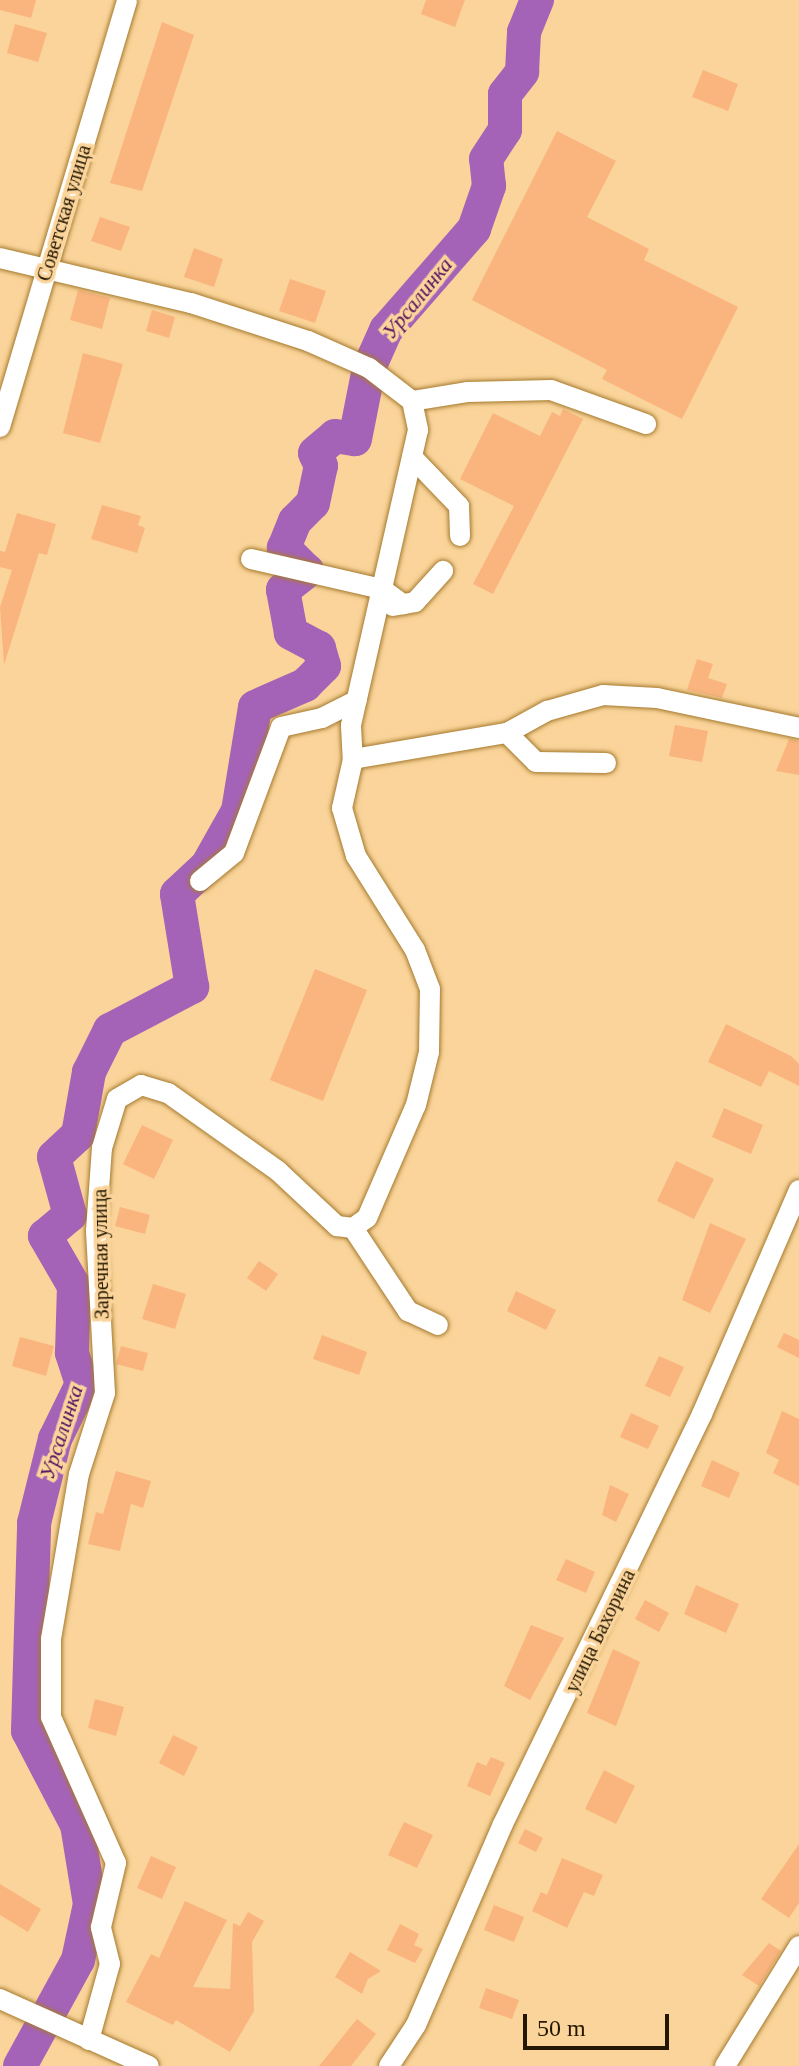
<!DOCTYPE html>
<html>
<head>
<meta charset="utf-8">
<style>
	body { margin:0 }
	#map { position:relative; width:799px; height:2066px; overflow:hidden; background:#fad49a; font-family:"Times New Roman",serif }
	div>[style] { position:absolute }
	.river>* { height:34px; margin:-17px; padding:0 17px; transform-origin:17px; border-radius:17px; background:#a563b7 }
	.building>* { inset:0; background:#fab57f }
	.roads { filter:drop-shadow(0 0 2px #a57a2d) drop-shadow(0 0 2px #a57a2d) }
	.minor>* { height:20px; margin:-10px; padding:0 10px; transform-origin:10px; border-radius:10px; background:#fff }
	span { translate:-50% -50%; white-space:nowrap; text-align:center; line-height:1.15; -webkit-text-stroke:7px #fad49a; paint-order:stroke }
	.street-label { font-size:20px; color:#241701 }
	.water-label { font-size:22px; color:#511261; font-style:italic }
	.scale { position:absolute; left:523px; top:2014px; width:146px; height:36px; box-sizing:border-box; border:4px solid #241701; border-top:0; padding-left:10px; font-size:24px; line-height:28px; white-space:nowrap; color:#241701; -webkit-text-stroke:6px #fad49a; paint-order:stroke }
</style>
</head>
<body>
<div id="map">
	<div class="river">
		<div style="left:20px;top:2066px;width:121px;rotate:-61.3deg"></div>
		<div style="left:78px;top:1960px;width:57px;rotate:-77.9deg"></div>
		<div style="left:90px;top:1904px;width:80px;rotate:-99.3deg"></div>
		<div style="left:77px;top:1825px;width:106px;rotate:-117.5deg"></div>
		<div style="left:28px;top:1731px;width:208px;rotate:-88.3deg"></div>
		<div style="left:34px;top:1523px;width:87px;rotate:-76deg"></div>
		<div style="left:55px;top:1439px;width:61px;rotate:-63.9deg"></div>
		<div style="left:82px;top:1384px;width:33px;rotate:-108deg"></div>
		<div style="left:72px;top:1353px;width:67px;rotate:-88.3deg"></div>
		<div style="left:74px;top:1286px;width:58px;rotate:-120.1deg"></div>
		<div style="left:45px;top:1236px;width:33px;rotate:-40deg"></div>
		<div style="left:70px;top:1215px;width:60px;rotate:-105.4deg"></div>
		<div style="left:54px;top:1157px;width:33px;rotate:-43deg"></div>
		<div style="left:78px;top:1135px;width:64px;rotate:-80.1deg"></div>
		<div style="left:89px;top:1072px;width:47px;rotate:-63.4deg"></div>
		<div style="left:110px;top:1030px;width:93px;rotate:-27.7deg"></div>
		<div style="left:192px;top:987px;width:94px;rotate:-99.2deg"></div>
		<div style="left:177px;top:894px;width:41px;rotate:-43deg"></div>
		<div style="left:207px;top:866px;width:63px;rotate:-60.6deg"></div>
		<div style="left:238px;top:811px;width:105px;rotate:-80.7deg"></div>
		<div style="left:255px;top:707px;width:55px;rotate:-23.7deg"></div>
		<div style="left:305px;top:685px;width:27px;rotate:-45deg"></div>
		<div style="left:324px;top:666px;width:19px;rotate:-106deg"></div>
		<div style="left:319px;top:648px;width:32px;rotate:-152deg"></div>
		<div style="left:291px;top:633px;width:44px;rotate:-100.5deg"></div>
		<div style="left:283px;top:590px;width:31px;rotate:-38deg"></div>
		<div style="left:307px;top:571px;width:33px;rotate:-135deg"></div>
		<div style="left:284px;top:548px;width:29px;rotate:-68deg"></div>
		<div style="left:295px;top:521px;width:25px;rotate:-45deg"></div>
		<div style="left:313px;top:503px;width:38px;rotate:-78deg"></div>
		<div style="left:321px;top:466px;width:14px;rotate:-115deg"></div>
		<div style="left:315px;top:453px;width:26px;rotate:-40deg"></div>
		<div style="left:335px;top:436px;width:20px;rotate:9deg"></div>
		<div style="left:355px;top:439px;width:72px;rotate:-78.8deg"></div>
		<div style="left:369px;top:368px;width:42px;rotate:-65.9deg"></div>
		<div style="left:386px;top:330px;width:134px;rotate:-48.9deg"></div>
		<div style="left:474px;top:229px;width:46px;rotate:-70.8deg"></div>
		<div style="left:489px;top:186px;width:27px;rotate:-96deg"></div>
		<div style="left:486px;top:159px;width:35px;rotate:-57deg"></div>
		<div style="left:505px;top:130px;width:36px;rotate:-90deg"></div>
		<div style="left:505px;top:94px;width:28px;rotate:-52deg"></div>
		<div style="left:522px;top:72px;width:40px;rotate:-87.1deg"></div>
		<div style="left:524px;top:32px;width:35px;rotate:-68deg"></div>
	</div>
	<div class="building">
		<div style="clip-path:polygon(0 0,36px 0,31px 18px,0 10px)"></div>
		<div style="clip-path:polygon(426px 0,465px 0,455px 27px,421px 14px)"></div>
		<div style="clip-path:polygon(162px 22px,194px 35px,142px 191px,110px 183px)"></div>
		<div style="clip-path:polygon(15px 24px,47px 33px,38px 62px,7px 53px)"></div>
		<div style="clip-path:polygon(703px 70px,738px 84px,728px 111px,692px 97px)"></div>
		<div style="clip-path:polygon(557px 131px,616px 161px,587px 217px,649px 249px,644px 260px,738px 307px,682px 419px,602px 379px,607px 370px,472px 300px)"></div>
		<div style="clip-path:polygon(100px 217px,130px 227px,121px 251px,91px 241px)"></div>
		<div style="clip-path:polygon(194px 248px,223px 259px,214px 287px,184px 277px)"></div>
		<div style="clip-path:polygon(290px 279px,326px 291px,315px 323px,279px 311px)"></div>
		<div style="clip-path:polygon(78px 290px,110px 298px,102px 329px,70px 320px)"></div>
		<div style="clip-path:polygon(152px 310px,175px 317px,169px 338px,146px 331px)"></div>
		<div style="clip-path:polygon(83px 353px,123px 364px,100px 443px,63px 433px)"></div>
		<div style="clip-path:polygon(563px 409px,583px 419px,493px 594px,473px 584px,514px 506px,460px 479px,493px 413px,540px 436px,552px 412px,560px 416px)"></div>
		<div style="clip-path:polygon(102px 505px,141px 516px,138px 525px,145px 528px,137px 553px,91px 539px)"></div>
		<div style="clip-path:polygon(17px 513px,56px 524px,47px 555px,39px 553px,4px 665px,0 607px,12px 570px,0 567px,0 551px,5px 552px)"></div>
		<div style="clip-path:polygon(697px 659px,713px 664px,708px 678px,727px 684px,722px 698px,687px 690px)"></div>
		<div style="clip-path:polygon(675px 725px,708px 731px,702px 762px,669px 756px)"></div>
		<div style="clip-path:polygon(789px 739px,799px 741px,799px 775px,776px 771px)"></div>
		<div style="clip-path:polygon(315px 969px,367px 990px,323px 1101px,270px 1080px)"></div>
		<div style="clip-path:polygon(726px 1024px,791px 1056px,799px 1064px,799px 1086px,769px 1071px,761px 1087px,708px 1062px)"></div>
		<div style="clip-path:polygon(724px 1108px,763px 1125px,751px 1154px,712px 1137px)"></div>
		<div style="clip-path:polygon(142px 1125px,173px 1140px,154px 1179px,123px 1164px)"></div>
		<div style="clip-path:polygon(676px 1161px,714px 1179px,694px 1219px,657px 1201px)"></div>
		<div style="clip-path:polygon(120px 1207px,150px 1215px,145px 1234px,115px 1226px)"></div>
		<div style="clip-path:polygon(710px 1223px,746px 1239px,710px 1313px,682px 1300px)"></div>
		<div style="clip-path:polygon(259px 1261px,278px 1274px,266px 1291px,247px 1278px)"></div>
		<div style="clip-path:polygon(153px 1284px,186px 1294px,175px 1329px,142px 1319px)"></div>
		<div style="clip-path:polygon(516px 1291px,556px 1310px,546px 1330px,507px 1311px)"></div>
		<div style="clip-path:polygon(784px 1333px,799px 1340px,799px 1358px,777px 1347px)"></div>
		<div style="clip-path:polygon(322px 1335px,367px 1352px,359px 1375px,313px 1359px)"></div>
		<div style="clip-path:polygon(20px 1337px,54px 1346px,46px 1376px,12px 1366px)"></div>
		<div style="clip-path:polygon(121px 1346px,148px 1353px,143px 1371px,116px 1364px)"></div>
		<div style="clip-path:polygon(659px 1356px,684px 1367px,670px 1397px,645px 1386px)"></div>
		<div style="clip-path:polygon(782px 1411px,799px 1419px,799px 1486px,773px 1473px,779px 1460px,766px 1453px)"></div>
		<div style="clip-path:polygon(631px 1413px,659px 1426px,648px 1449px,620px 1437px)"></div>
		<div style="clip-path:polygon(712px 1460px,740px 1473px,729px 1498px,701px 1486px)"></div>
		<div style="clip-path:polygon(116px 1471px,151px 1481px,143px 1508px,131px 1504px,120px 1551px,88px 1544px,96px 1512px,103px 1514px)"></div>
		<div style="clip-path:polygon(610px 1485px,629px 1494px,616px 1522px,602px 1515px)"></div>
		<div style="clip-path:polygon(566px 1559px,595px 1572px,586px 1593px,556px 1580px)"></div>
		<div style="clip-path:polygon(696px 1585px,739px 1604px,726px 1633px,684px 1614px)"></div>
		<div style="clip-path:polygon(645px 1600px,669px 1613px,659px 1632px,635px 1619px)"></div>
		<div style="clip-path:polygon(531px 1625px,564px 1638px,530px 1700px,504px 1686px)"></div>
		<div style="clip-path:polygon(613px 1649px,640px 1662px,616px 1726px,587px 1713px)"></div>
		<div style="clip-path:polygon(95px 1699px,124px 1707px,116px 1736px,88px 1728px)"></div>
		<div style="clip-path:polygon(173px 1735px,198px 1747px,184px 1776px,159px 1763px)"></div>
		<div style="clip-path:polygon(491px 1757px,505px 1763px,490px 1796px,467px 1786px,477px 1762px,486px 1766px)"></div>
		<div style="clip-path:polygon(604px 1770px,635px 1786px,616px 1824px,585px 1809px)"></div>
		<div style="clip-path:polygon(404px 1822px,433px 1835px,417px 1868px,388px 1855px)"></div>
		<div style="clip-path:polygon(525px 1829px,543px 1838px,536px 1852px,518px 1843px)"></div>
		<div style="clip-path:polygon(799px 1844px,799px 1903px,789px 1918px,761px 1899px)"></div>
		<div style="clip-path:polygon(151px 1856px,176px 1867px,162px 1899px,137px 1888px)"></div>
		<div style="clip-path:polygon(562px 1858px,603px 1875px,594px 1896px,584px 1892px,567px 1928px,532px 1911px,541px 1892px,547px 1895px)"></div>
		<div style="clip-path:polygon(0 1884px,41px 1909px,28px 1932px,0 1915px)"></div>
		<div style="clip-path:polygon(185px 1901px,227px 1920px,193px 1987px,230px 1989px,233px 1923px,240px 1926px,248px 1912px,264px 1921px,252px 1942px,254px 2011px,230px 2052px,176px 2020px,173px 2025px,126px 2002px,151px 1954px,159px 1958px)"></div>
		<div style="clip-path:polygon(494px 1905px,524px 1917px,514px 1942px,484px 1930px)"></div>
		<div style="clip-path:polygon(400px 1924px,419px 1934px,414px 1945px,423px 1949px,415px 1963px,387px 1950px)"></div>
		<div style="clip-path:polygon(769px 1943px,781px 1951px,759px 1986px,742px 1975px)"></div>
		<div style="clip-path:polygon(350px 1952px,381px 1971px,368px 1979px,362px 1994px,335px 1977px)"></div>
		<div style="clip-path:polygon(486px 1988px,519px 2000px,512px 2019px,479px 2008px)"></div>
		<div style="clip-path:polygon(357px 2019px,376px 2034px,351px 2066px,319px 2066px)"></div>
	</div>
	<div class="roads">
		<div class="minor">
			<div style="left:0;top:258px;width:196px;rotate:13.3deg"></div>
			<div style="left:191px;top:303px;width:123px;rotate:18deg"></div>
			<div style="left:308px;top:341px;width:67px;rotate:23.9deg"></div>
			<div style="left:369px;top:368px;width:54px;rotate:37.5deg"></div>
			<div style="left:412px;top:401px;width:30px;rotate:78deg"></div>
			<div style="left:418px;top:430px;width:303px;rotate:102.8deg"></div>
			<div style="left:351px;top:726px;width:33px;rotate:87deg"></div>
			<div style="left:353px;top:759px;width:156px;rotate:-9.6deg"></div>
			<div style="left:507px;top:733px;width:46px;rotate:-28.8deg"></div>
			<div style="left:547px;top:711px;width:58px;rotate:-15.9deg"></div>
			<div style="left:603px;top:695px;width:54px;rotate:3.2deg"></div>
			<div style="left:657px;top:698px;width:145px;rotate:11.9deg"></div>
			<div style="left:412px;top:401px;width:57px;rotate:-9.1deg"></div>
			<div style="left:468px;top:392px;width:83px;rotate:-1.4deg"></div>
			<div style="left:551px;top:390px;width:101px;rotate:19.7deg"></div>
			<div style="left:0;top:427px;width:445px;rotate:-73.4deg"></div>
			<div style="left:412px;top:457px;width:68px;rotate:46.2deg"></div>
			<div style="left:459px;top:506px;width:30px;rotate:88deg"></div>
			<div style="left:251px;top:559px;width:134px;rotate:12.9deg"></div>
			<div style="left:382px;top:589px;width:26px;rotate:36deg"></div>
			<div style="left:393px;top:606px;width:22px;rotate:-10deg"></div>
			<div style="left:415px;top:602px;width:42px;rotate:-47.9deg"></div>
			<div style="left:507px;top:733px;width:41px;rotate:45deg"></div>
			<div style="left:536px;top:762px;width:70px;rotate:0.8deg"></div>
			<div style="left:200px;top:881px;width:44px;rotate:-39.5deg"></div>
			<div style="left:234px;top:853px;width:134px;rotate:-69.5deg"></div>
			<div style="left:281px;top:727px;width:42px;rotate:-12.4deg"></div>
			<div style="left:322px;top:718px;width:39px;rotate:-27deg"></div>
			<div style="left:353px;top:1228px;width:100px;rotate:56.5deg"></div>
			<div style="left:408px;top:1311px;width:33px;rotate:25deg"></div>
			<div style="left:0;top:1999px;width:163px;rotate:24.2deg"></div>
			<div style="left:89px;top:2040px;width:79px;rotate:-74.6deg"></div>
			<div style="left:110px;top:1964px;width:38px;rotate:-104deg"></div>
			<div style="left:101px;top:1927px;width:66px;rotate:-76.8deg"></div>
			<div style="left:116px;top:1863px;width:160px;rotate:-114deg"></div>
			<div style="left:51px;top:1717px;width:78px;rotate:-90deg"></div>
			<div style="left:51px;top:1639px;width:167px;rotate:-80.4deg"></div>
			<div style="left:79px;top:1474px;width:85px;rotate:-72.2deg"></div>
			<div style="left:105px;top:1393px;width:162px;rotate:-93.2deg"></div>
			<div style="left:96px;top:1231px;width:83px;rotate:-85.9deg"></div>
			<div style="left:102px;top:1148px;width:51px;rotate:-73deg"></div>
			<div style="left:117px;top:1099px;width:28px;rotate:-30deg"></div>
			<div style="left:141px;top:1085px;width:28px;rotate:17deg"></div>
			<div style="left:168px;top:1093px;width:135px;rotate:35.3deg"></div>
			<div style="left:278px;top:1171px;width:81px;rotate:43deg"></div>
			<div style="left:337px;top:1226px;width:16px;rotate:7deg"></div>
			<div style="left:353px;top:1228px;width:17px;rotate:-36deg"></div>
			<div style="left:367px;top:1218px;width:123px;rotate:-66.6deg"></div>
			<div style="left:416px;top:1105px;width:55px;rotate:-76.2deg"></div>
			<div style="left:429px;top:1052px;width:63px;rotate:-89.1deg"></div>
			<div style="left:430px;top:989px;width:42px;rotate:-111deg"></div>
			<div style="left:415px;top:950px;width:111px;rotate:-122.1deg"></div>
			<div style="left:356px;top:856px;width:50px;rotate:-106.3deg"></div>
			<div style="left:342px;top:808px;width:50px;rotate:-77.3deg"></div>
			<div style="left:389px;top:2066px;width:49px;rotate:-56.6deg"></div>
			<div style="left:416px;top:2025px;width:219px;rotate:-66.6deg"></div>
			<div style="left:503px;top:1824px;width:456px;rotate:-64.1deg"></div>
			<div style="left:702px;top:1414px;width:244px;rotate:-66.6deg"></div>
			<div style="left:725px;top:2066px;width:141px;rotate:-58.3deg"></div>
		</div>
	</div>
	<div class="street-label">
		<span style="left:64px;top:213px;rotate:-73deg">Советская улица</span>
		<span style="left:101px;top:1254px;rotate:-91deg">Заречная улица</span>
		<span style="left:600px;top:1631px;rotate:-64deg">улица Бахорина</span>
	</div>
	<div class="water-label">
		<span style="left:417px;top:298px;rotate:-51deg">Урсалинка</span>
		<span style="left:61px;top:1432px;rotate:-72deg">Урсалинка</span>
	</div>
	<div class="scale">50 m</div>
</div>
</body>
</html>
